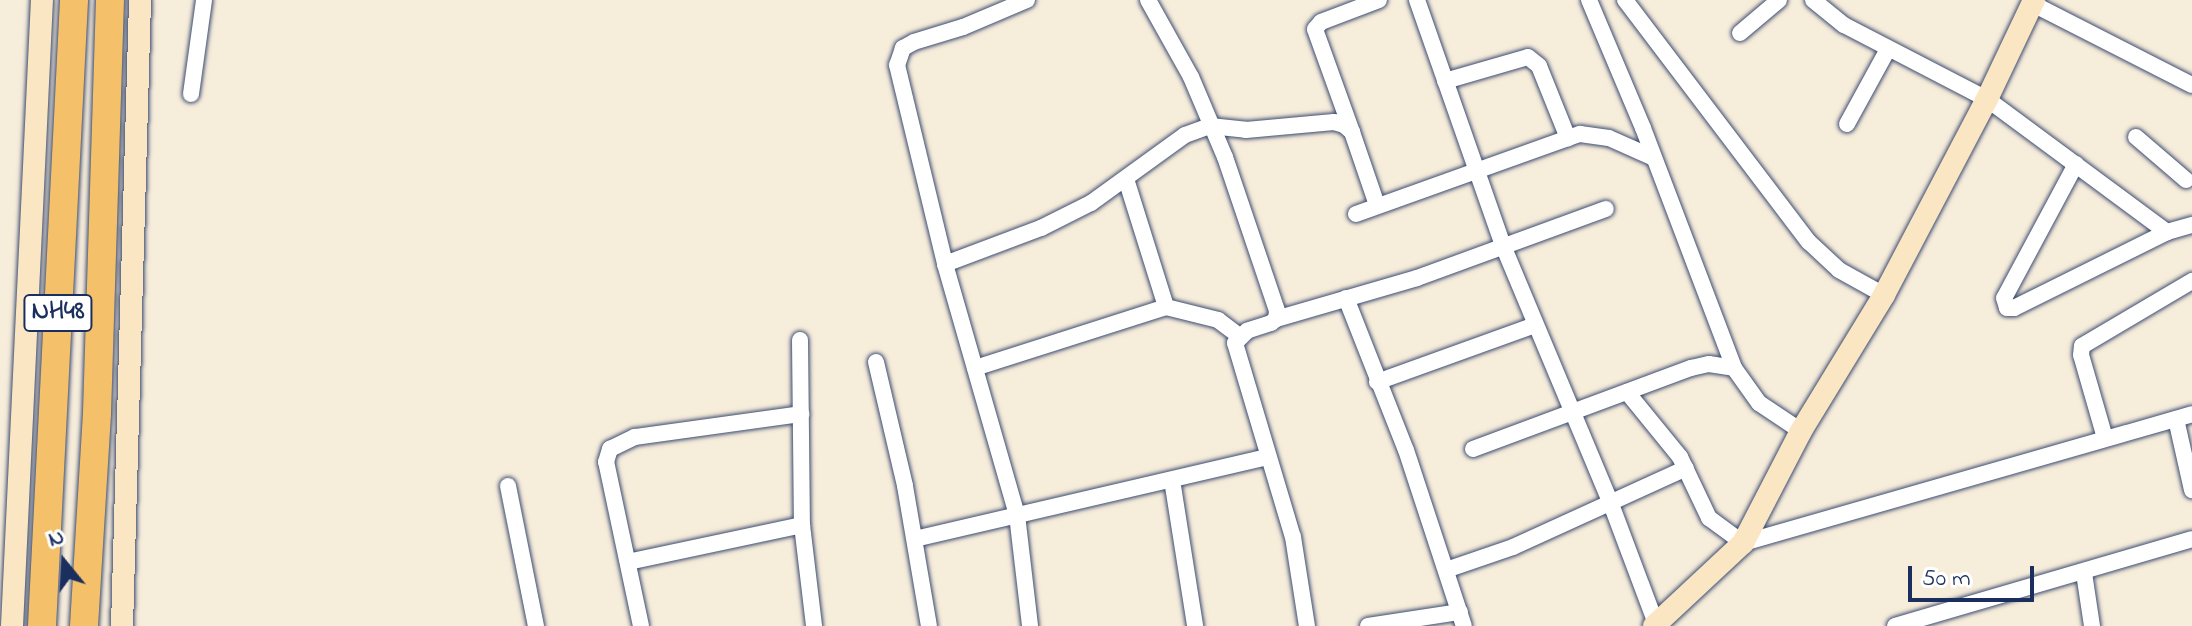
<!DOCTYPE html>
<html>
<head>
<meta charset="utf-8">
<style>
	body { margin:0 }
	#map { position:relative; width:2192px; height:626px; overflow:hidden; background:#f7eddb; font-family:"Indie Flower",sans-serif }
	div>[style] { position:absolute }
	.roads { filter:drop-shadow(0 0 2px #3c4c71) drop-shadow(0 0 2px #3c4c71) }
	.street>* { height:16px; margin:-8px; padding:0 8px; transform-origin:8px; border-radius:8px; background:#fff }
	.secondary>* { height:22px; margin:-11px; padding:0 11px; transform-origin:11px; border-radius:11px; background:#fbe6c3 }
	.highway>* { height:28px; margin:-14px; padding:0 14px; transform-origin:14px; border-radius:14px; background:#f4c16a }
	span { translate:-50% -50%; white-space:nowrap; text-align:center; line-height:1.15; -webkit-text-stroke:7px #fff; paint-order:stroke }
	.shield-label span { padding:2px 6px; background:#fff; border:2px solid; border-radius:6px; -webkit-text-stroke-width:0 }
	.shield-label { font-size:26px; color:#1b2f5e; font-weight:700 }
	.north { position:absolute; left:24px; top:522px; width:80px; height:80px; -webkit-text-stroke:6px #fff; paint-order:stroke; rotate:342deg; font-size:22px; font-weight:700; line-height:32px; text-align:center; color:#1b2f5e }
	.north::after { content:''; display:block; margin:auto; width:28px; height:36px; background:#1b2f5e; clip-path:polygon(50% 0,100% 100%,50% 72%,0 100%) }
	.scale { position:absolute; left:1908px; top:566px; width:126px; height:36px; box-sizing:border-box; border:4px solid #1b2f5e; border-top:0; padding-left:10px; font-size:24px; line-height:28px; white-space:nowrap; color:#1b2f5e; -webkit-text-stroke:6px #fff; paint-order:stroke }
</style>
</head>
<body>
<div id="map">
	<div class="roads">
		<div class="street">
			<div style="left:1027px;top:0;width:69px;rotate:157.1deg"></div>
			<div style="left:963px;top:27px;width:51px;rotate:163deg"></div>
			<div style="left:914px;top:42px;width:13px;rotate:151deg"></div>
			<div style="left:903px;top:48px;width:18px;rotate:109deg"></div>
			<div style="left:897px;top:65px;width:205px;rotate:76.4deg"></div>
			<div style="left:945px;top:264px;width:261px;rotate:74deg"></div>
			<div style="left:1017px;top:515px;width:112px;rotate:83.3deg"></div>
			<div style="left:1148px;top:0;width:88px;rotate:60.8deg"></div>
			<div style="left:1191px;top:77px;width:87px;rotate:67deg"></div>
			<div style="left:1225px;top:157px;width:163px;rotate:71.3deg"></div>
			<div style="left:1277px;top:311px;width:8px;rotate:97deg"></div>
			<div style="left:1276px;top:319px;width:6px;rotate:141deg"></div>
			<div style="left:1271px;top:323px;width:25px;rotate:162deg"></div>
			<div style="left:1247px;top:331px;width:17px;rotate:135deg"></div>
			<div style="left:1235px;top:343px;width:202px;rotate:73.4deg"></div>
			<div style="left:1293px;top:537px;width:90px;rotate:81.1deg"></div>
			<div style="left:1417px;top:0;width:263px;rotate:70.7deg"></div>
			<div style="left:1504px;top:248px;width:277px;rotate:67.3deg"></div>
			<div style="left:1611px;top:504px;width:128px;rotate:69.4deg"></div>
			<div style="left:1589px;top:0;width:139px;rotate:67.1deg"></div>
			<div style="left:1643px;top:128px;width:257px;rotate:69.2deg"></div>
			<div style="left:1734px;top:368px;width:43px;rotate:54.5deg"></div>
			<div style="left:1759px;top:403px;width:50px;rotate:33.7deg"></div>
			<div style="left:1625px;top:0;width:304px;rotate:52.8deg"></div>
			<div style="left:1809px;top:242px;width:41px;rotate:43deg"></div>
			<div style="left:1839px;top:270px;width:51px;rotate:29.1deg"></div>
			<div style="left:1813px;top:0;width:40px;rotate:39deg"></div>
			<div style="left:1844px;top:25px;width:161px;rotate:27.4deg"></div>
			<div style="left:1987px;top:99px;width:224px;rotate:36.5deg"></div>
			<div style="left:2033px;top:4px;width:178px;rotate:27deg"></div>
			<div style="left:1740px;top:33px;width:51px;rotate:-40.2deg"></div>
			<div style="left:1445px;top:81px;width:86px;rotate:-16.1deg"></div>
			<div style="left:1528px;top:57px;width:14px;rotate:39deg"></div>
			<div style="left:1539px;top:66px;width:78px;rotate:68.1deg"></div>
			<div style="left:191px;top:94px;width:95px;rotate:-82.1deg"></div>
			<div style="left:1847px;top:124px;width:85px;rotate:-61.3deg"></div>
			<div style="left:1352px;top:132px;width:109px;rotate:-109.8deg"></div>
			<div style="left:1315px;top:29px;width:9px;rotate:-49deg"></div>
			<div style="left:1321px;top:22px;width:62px;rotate:-20.8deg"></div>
			<div style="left:2136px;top:137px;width:66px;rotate:40.7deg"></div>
			<div style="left:2076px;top:164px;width:152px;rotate:118.2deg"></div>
			<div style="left:2004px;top:298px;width:10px;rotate:73deg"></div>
			<div style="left:2007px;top:308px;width:7px"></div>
			<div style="left:2014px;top:308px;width:171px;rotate:-26.4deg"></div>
			<div style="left:2167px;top:232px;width:26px;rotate:-16deg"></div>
			<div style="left:1126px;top:179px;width:134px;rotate:72.6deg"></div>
			<div style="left:1356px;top:214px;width:238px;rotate:-19.7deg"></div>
			<div style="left:1580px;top:134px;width:29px;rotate:8deg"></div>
			<div style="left:1609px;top:138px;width:49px;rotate:24deg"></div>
			<div style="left:945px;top:264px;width:103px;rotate:-20.6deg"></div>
			<div style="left:1041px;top:228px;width:56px;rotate:-26.6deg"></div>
			<div style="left:1091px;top:203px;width:116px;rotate:-35.9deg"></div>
			<div style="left:1185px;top:135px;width:27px;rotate:-20deg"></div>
			<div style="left:1210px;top:126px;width:36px;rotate:6deg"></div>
			<div style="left:1246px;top:130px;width:88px;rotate:-5.2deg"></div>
			<div style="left:1334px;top:122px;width:10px;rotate:17deg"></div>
			<div style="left:1344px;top:125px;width:11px;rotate:41deg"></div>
			<div style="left:1352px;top:132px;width:77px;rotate:71.1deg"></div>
			<div style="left:1346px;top:298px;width:163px;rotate:68.5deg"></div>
			<div style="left:1406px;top:450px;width:185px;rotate:71.8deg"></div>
			<div style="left:1276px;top:319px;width:147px;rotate:-16.2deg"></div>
			<div style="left:1417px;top:278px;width:201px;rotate:-20.1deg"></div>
			<div style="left:800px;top:340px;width:185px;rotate:89.4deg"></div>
			<div style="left:802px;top:525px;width:102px;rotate:83.2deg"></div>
			<div style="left:876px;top:362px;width:127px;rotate:76.8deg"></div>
			<div style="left:905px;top:486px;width:142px;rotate:80.3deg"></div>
			<div style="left:975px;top:368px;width:201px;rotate:-17.7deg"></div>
			<div style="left:1166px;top:307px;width:54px;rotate:14deg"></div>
			<div style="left:1218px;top:320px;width:26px;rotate:37deg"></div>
			<div style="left:1377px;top:382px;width:168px;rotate:-19.8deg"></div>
			<div style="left:1627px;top:392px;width:84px;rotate:50.8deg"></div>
			<div style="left:1680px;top:457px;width:68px;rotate:64.6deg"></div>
			<div style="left:1709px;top:518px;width:42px;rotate:36.3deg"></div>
			<div style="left:1743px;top:543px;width:467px;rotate:-16deg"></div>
			<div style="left:2176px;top:419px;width:73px;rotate:77.3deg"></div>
			<div style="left:2105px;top:438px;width:86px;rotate:-106.1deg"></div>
			<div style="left:2081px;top:355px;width:9px;rotate:-84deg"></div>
			<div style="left:2082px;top:346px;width:128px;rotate:-30.6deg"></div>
			<div style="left:1473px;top:449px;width:233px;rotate:-20.4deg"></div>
			<div style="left:1691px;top:368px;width:18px;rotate:-13deg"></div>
			<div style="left:1709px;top:364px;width:25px;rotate:9deg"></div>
			<div style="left:1172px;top:480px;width:148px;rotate:81deg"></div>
			<div style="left:508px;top:486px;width:143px;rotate:78.7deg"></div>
			<div style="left:915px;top:539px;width:362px;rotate:-13.1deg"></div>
			<div style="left:628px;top:562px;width:178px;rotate:-12deg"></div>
			<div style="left:1446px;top:570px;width:71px;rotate:-18.9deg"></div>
			<div style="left:1513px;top:547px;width:190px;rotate:-24.5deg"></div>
			<div style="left:2084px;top:573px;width:54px;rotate:81.4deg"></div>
			<div style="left:641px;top:626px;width:168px;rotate:-102deg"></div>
			<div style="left:606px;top:462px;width:14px;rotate:-73deg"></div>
			<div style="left:610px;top:449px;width:28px;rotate:-26deg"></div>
			<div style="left:635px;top:437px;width:168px;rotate:-7.9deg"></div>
			<div style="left:1368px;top:626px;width:93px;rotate:-8.7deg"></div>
			<div style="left:1895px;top:626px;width:309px;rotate:-16.3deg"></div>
		</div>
		<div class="secondary">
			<div style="left:12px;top:626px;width:627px;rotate:-87.26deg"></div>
			<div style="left:122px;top:626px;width:626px;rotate:-88.35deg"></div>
			<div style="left:1654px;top:626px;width:122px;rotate:-43deg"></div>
			<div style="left:1743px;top:543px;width:126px;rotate:-62.6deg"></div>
			<div style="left:1801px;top:431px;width:159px;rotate:-58.6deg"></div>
			<div style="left:1884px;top:295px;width:221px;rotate:-62.3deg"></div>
			<div style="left:1987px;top:99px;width:110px;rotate:-64.6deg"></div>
		</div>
		<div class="highway">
			<div style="left:42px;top:626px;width:627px;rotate:-87.07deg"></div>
			<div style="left:84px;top:626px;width:213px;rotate:-86.5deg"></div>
			<div style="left:97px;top:413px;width:413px;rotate:-88.2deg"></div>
		</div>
	</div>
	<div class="shield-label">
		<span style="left:58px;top:313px">NH48</span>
	</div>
	<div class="north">N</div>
	<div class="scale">50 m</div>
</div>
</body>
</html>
